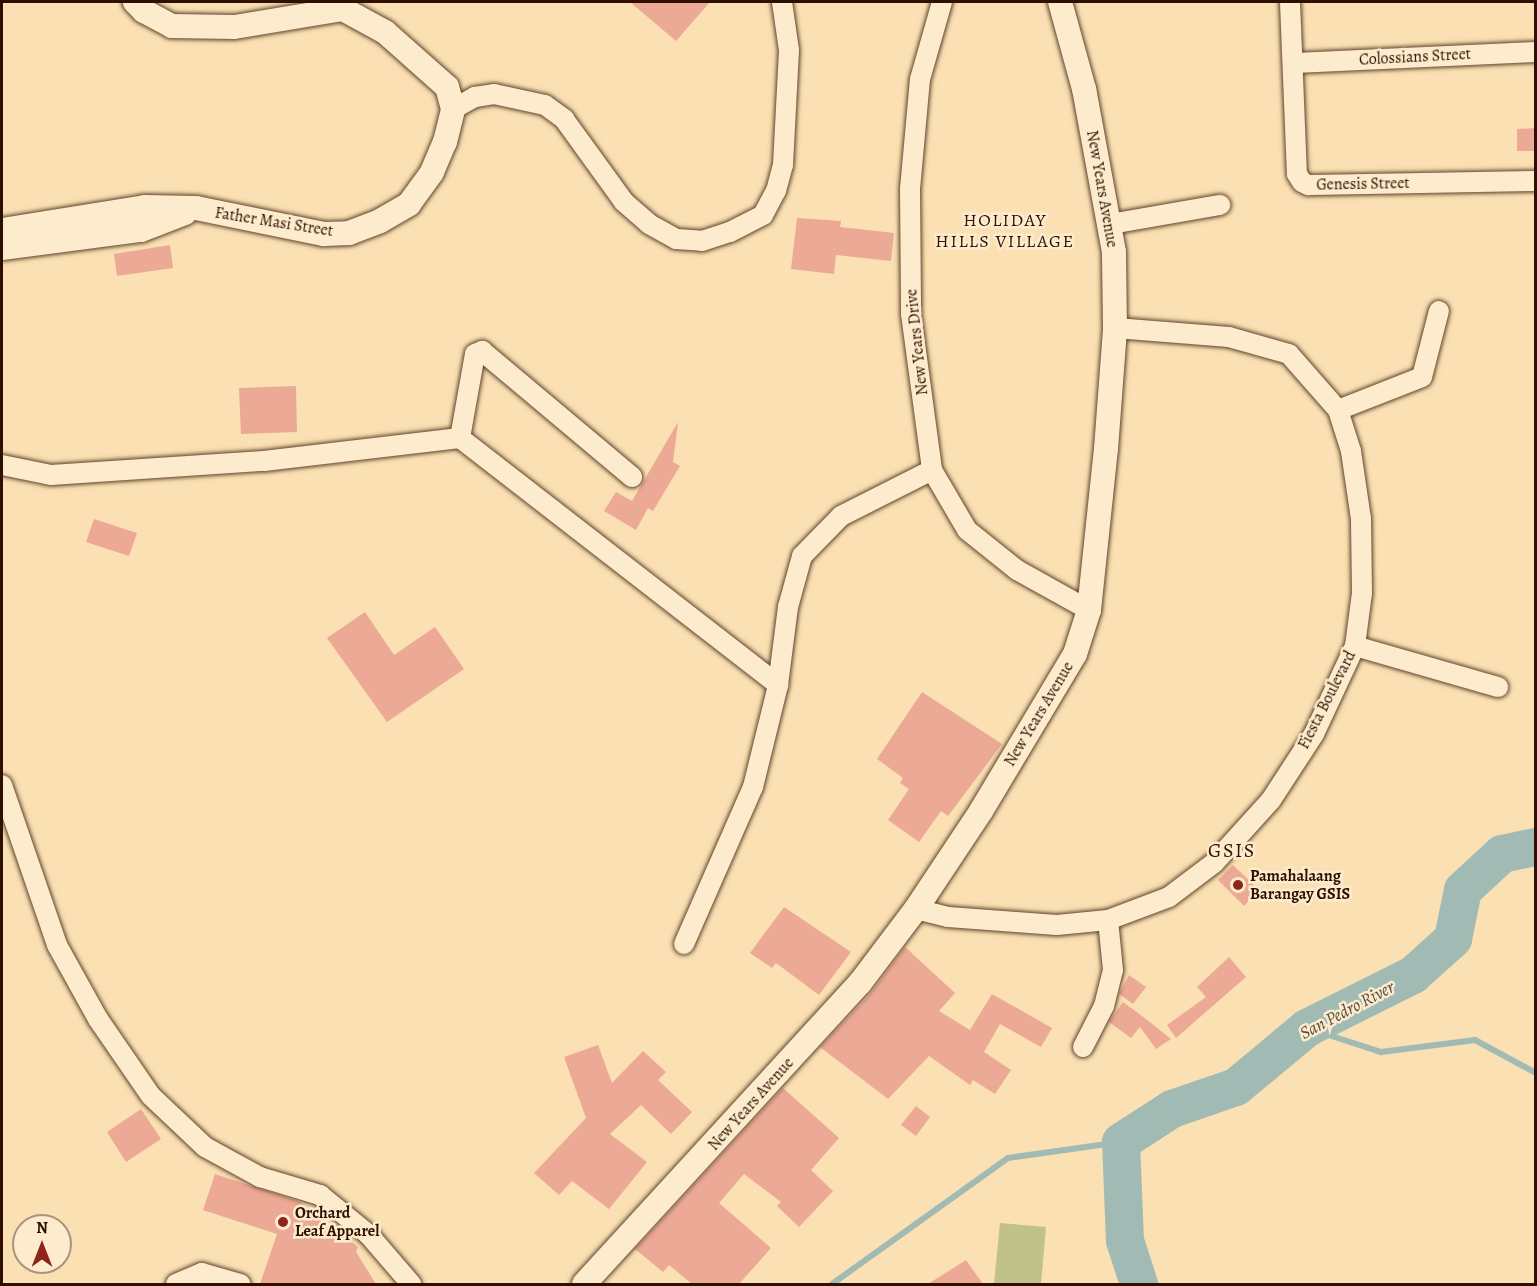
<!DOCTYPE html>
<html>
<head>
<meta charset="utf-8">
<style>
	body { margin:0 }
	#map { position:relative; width:1537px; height:1286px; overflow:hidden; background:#fae0b2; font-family:Alegreya,serif }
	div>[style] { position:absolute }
	.green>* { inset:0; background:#c0c28a }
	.stream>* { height:6px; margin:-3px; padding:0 3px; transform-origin:3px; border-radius:3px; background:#a1bbb4 }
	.river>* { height:38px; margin:-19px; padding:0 19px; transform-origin:19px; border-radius:19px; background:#a1bbb4 }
	.building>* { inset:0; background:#eca995 }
	.roads { filter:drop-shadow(0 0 2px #61432c) drop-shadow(0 0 2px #61432c) }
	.minor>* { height:20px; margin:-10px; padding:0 10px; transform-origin:10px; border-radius:10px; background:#fcebcd }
	.tertiary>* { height:24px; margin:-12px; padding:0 12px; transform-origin:12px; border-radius:12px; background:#fcebcd }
	.dots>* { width:16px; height:16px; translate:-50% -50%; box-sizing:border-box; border:3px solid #fcebcd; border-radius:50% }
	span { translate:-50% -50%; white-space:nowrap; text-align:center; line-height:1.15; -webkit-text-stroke:5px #fcebcd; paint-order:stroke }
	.street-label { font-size:16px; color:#2e0f00 }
	.poi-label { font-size:16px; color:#2e0f00; font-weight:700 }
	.left { translate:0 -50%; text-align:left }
	.neighbourhood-label { font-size:18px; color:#2e0f00; letter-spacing:1.5px }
	.water-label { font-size:18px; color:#564b3f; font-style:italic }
	.quarter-label { font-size:20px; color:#2e0f00; letter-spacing:1.5px }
	.frame { position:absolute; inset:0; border:3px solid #2e0f00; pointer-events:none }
	.north { position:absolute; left:12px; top:1214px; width:60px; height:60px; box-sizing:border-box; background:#fcebcd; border:2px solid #aa937b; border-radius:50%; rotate:0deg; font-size:16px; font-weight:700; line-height:24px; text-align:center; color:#2e0f00 }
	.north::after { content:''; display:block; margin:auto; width:21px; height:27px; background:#8f2418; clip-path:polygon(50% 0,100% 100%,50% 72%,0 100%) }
</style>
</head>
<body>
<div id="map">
	<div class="green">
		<div style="clip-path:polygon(1000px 1223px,1046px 1227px,1041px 1284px,994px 1284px)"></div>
	</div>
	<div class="stream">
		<div style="left:1307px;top:1028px;width:78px;rotate:18deg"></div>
		<div style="left:1381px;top:1052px;width:95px;rotate:-7.3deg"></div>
		<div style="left:1475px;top:1040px;width:69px;rotate:28.4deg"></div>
		<div style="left:832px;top:1284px;width:216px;rotate:-35.6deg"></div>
		<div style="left:1008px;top:1158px;width:114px;rotate:-8.1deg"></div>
	</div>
	<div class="river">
		<div style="left:1139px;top:1284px;width:45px;rotate:-108deg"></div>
		<div style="left:1125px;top:1241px;width:99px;rotate:-92.3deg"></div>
		<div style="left:1121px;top:1142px;width:61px;rotate:-32.9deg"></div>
		<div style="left:1172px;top:1109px;width:68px;rotate:-19deg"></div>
		<div style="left:1236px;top:1087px;width:92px;rotate:-39.7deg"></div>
		<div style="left:1307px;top:1028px;width:119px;rotate:-26.6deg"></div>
		<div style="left:1413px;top:975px;width:54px;rotate:-42deg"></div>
		<div style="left:1453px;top:939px;width:50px;rotate:-78.5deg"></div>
		<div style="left:1463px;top:890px;width:53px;rotate:-42.7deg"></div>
		<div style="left:1502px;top:854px;width:35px;rotate:-12deg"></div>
	</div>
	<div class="building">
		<div style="clip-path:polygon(630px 2px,710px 2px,676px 41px)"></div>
		<div style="clip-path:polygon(1536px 128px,1536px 151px,1517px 151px,1517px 129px)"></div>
		<div style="clip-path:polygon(797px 218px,841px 221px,840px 227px,894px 233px,891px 261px,836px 255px,834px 274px,791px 269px)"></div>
		<div style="clip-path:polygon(170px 245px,173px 268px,117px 276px,114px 254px)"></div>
		<div style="clip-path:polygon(296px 386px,297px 432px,241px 434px,239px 388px)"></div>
		<div style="clip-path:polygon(678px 422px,673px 462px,680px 466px,653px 511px,648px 508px,636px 530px,604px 511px,616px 492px,632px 501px)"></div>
		<div style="clip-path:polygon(94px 519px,137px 533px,129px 556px,86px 542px)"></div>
		<div style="clip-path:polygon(365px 612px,394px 655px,435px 627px,464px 669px,387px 722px,327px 638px)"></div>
		<div style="clip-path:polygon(922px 692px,1002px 744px,948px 816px,941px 811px,919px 842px,888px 820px,909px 789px,900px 783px,903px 778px,877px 759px)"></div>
		<div style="clip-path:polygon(1233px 865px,1259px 890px,1244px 906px,1218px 880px)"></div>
		<div style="clip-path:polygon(784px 907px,851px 952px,819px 995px,776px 963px,772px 968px,750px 953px)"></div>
		<div style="clip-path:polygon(905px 947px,955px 993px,939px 1011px,970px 1030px,992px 994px,1052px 1028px,1041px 1047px,1000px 1024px,984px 1052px,1011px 1070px,995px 1094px,973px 1080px,970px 1085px,929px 1056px,888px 1099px,820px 1047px,871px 993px)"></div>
		<div style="clip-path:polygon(1229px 957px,1246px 977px,1176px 1038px,1167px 1025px,1206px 997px,1197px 987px)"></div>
		<div style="clip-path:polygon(1129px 975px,1146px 987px,1133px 1004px,1119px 994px)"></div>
		<div style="clip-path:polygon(1123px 1002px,1146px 1019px,1171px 1039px,1156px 1049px,1140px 1027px,1131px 1038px,1109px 1022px)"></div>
		<div style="clip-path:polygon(598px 1045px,612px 1083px,643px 1051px,666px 1072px,658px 1080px,692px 1112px,671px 1134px,641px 1105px,610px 1134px,647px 1162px,609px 1209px,572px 1181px,559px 1195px,534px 1173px,586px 1118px,564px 1057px)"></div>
		<div style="clip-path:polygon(783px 1088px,839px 1138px,811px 1170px,833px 1191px,799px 1227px,777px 1206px,781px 1202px,744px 1174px,719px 1203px,771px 1248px,739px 1284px,692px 1284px,669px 1265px,663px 1272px,635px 1249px)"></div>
		<div style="clip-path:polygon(916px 1106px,930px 1117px,916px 1136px,901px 1125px)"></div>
		<div style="clip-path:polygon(141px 1109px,161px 1139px,126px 1162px,107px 1132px)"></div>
		<div style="clip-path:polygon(215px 1174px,300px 1202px,358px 1247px,356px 1252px,376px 1284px,260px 1284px,277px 1234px,203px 1210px)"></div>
		<div style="clip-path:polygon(966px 1260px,983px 1284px,928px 1284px)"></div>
	</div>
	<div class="roads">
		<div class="minor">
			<div style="left:942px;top:2px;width:80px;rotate:105.9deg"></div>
			<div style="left:920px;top:79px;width:110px;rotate:95.2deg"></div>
			<div style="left:910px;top:189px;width:125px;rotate:89.5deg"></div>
			<div style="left:911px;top:314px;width:157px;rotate:82.3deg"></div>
			<div style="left:932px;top:470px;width:69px;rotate:59.7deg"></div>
			<div style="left:967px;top:530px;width:64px;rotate:38.7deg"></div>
			<div style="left:1017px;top:570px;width:82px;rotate:29.1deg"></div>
			<div style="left:1290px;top:2px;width:172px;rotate:87.7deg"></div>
			<div style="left:1297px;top:174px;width:9px;rotate:58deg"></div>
			<div style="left:1302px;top:182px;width:7px;rotate:27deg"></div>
			<div style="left:1308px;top:185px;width:228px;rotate:-1deg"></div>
			<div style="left:1294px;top:63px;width:242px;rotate:-2.6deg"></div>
			<div style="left:453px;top:109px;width:25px;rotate:-29deg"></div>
			<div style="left:475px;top:97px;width:19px;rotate:-9deg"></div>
			<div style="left:494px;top:94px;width:52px;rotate:12.2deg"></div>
			<div style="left:545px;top:105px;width:24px;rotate:36deg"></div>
			<div style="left:564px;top:119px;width:102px;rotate:54.1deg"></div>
			<div style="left:624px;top:202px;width:33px;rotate:41deg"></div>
			<div style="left:649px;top:224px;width:31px;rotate:29deg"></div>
			<div style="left:676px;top:239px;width:26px;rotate:4deg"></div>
			<div style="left:702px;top:241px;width:29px;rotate:-18deg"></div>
			<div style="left:730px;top:232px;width:37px;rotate:-27deg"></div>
			<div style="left:763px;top:215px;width:27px;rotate:-62deg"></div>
			<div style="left:776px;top:191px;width:27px;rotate:-75deg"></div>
			<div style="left:783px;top:165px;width:115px;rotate:-87deg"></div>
			<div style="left:789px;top:50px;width:49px;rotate:-98.3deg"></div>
			<div style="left:1111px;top:224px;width:111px;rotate:-9.9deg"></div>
			<div style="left:1338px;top:410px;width:90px;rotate:-21.4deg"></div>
			<div style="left:1422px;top:377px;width:68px;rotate:-75.6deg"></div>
			<div style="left:460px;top:438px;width:85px;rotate:-79.9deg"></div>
			<div style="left:475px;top:354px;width:8px;rotate:-23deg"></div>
			<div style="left:482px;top:351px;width:196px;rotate:40deg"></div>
			<div style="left:2px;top:465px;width:50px;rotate:11.5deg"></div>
			<div style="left:51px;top:475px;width:213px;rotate:-3.8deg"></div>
			<div style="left:264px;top:461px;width:197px;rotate:-6.7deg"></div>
			<div style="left:460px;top:438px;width:403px;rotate:37.8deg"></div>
			<div style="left:1355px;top:646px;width:149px;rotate:16deg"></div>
			<div style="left:2px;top:785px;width:169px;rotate:71deg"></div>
			<div style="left:57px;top:945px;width:85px;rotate:61deg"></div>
			<div style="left:98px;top:1019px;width:93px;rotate:55.5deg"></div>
			<div style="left:151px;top:1096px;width:74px;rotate:43.4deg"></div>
			<div style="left:205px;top:1147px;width:63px;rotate:28.6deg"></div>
			<div style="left:260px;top:1177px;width:63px;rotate:16.7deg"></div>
			<div style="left:320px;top:1195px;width:63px;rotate:39.2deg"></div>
			<div style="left:369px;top:1235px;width:65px;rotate:49.4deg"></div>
			<div style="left:916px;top:909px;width:33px;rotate:14deg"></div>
			<div style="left:948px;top:917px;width:109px;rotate:4.2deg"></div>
			<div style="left:1057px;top:925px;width:51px;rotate:-5.6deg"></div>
			<div style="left:1108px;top:920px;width:65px;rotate:-20.7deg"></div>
			<div style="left:1169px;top:897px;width:56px;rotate:-37.1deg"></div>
			<div style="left:1214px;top:863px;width:85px;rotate:-47.9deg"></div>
			<div style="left:1271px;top:800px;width:79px;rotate:-56.9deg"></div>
			<div style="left:1314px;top:734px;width:97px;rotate:-65deg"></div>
			<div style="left:1355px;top:646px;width:53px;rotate:-82.5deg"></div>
			<div style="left:1362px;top:593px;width:74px;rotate:-90.8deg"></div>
			<div style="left:1361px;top:519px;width:69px;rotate:-98.4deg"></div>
			<div style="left:1351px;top:451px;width:43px;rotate:-107.6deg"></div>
			<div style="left:1338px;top:410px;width:74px;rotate:-131.2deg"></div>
			<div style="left:1289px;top:354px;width:62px;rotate:-164.2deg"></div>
			<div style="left:1229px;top:337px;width:114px;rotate:-175.5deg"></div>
			<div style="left:684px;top:944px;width:171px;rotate:-66.3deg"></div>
			<div style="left:753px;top:787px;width:105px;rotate:-76.2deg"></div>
			<div style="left:778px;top:685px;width:79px;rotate:-82.7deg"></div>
			<div style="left:788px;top:607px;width:53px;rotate:-74.6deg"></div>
			<div style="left:802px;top:556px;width:56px;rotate:-45.7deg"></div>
			<div style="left:841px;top:516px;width:102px;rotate:-26.8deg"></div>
			<div style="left:1083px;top:1047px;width:46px;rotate:-62.9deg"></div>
			<div style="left:1104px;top:1006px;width:37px;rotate:-76deg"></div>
			<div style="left:1113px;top:970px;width:50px;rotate:-95.7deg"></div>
			<div style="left:176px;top:1284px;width:28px;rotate:-23deg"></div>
			<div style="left:202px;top:1273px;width:40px;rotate:16deg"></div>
		</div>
		<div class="tertiary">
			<div style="left:2px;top:230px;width:145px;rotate:-9.1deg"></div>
			<div style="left:145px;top:207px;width:51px;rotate:1.1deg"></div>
			<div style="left:196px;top:208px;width:131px;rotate:11.5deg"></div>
			<div style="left:324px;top:234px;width:25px;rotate:-2deg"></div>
			<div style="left:349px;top:233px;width:33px;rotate:-21deg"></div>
			<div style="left:380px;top:221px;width:34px;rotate:-30deg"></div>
			<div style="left:409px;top:204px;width:39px;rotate:-54deg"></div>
			<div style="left:432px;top:172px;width:33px;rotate:-67deg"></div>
			<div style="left:445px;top:142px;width:34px;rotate:-76deg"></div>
			<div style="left:453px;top:109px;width:23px;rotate:-105deg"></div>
			<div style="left:447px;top:87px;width:83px;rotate:-138.4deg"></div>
			<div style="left:385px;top:32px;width:48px;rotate:-151.3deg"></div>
			<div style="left:343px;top:9px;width:110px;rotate:170.6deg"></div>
			<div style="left:234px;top:27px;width:62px;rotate:-179.1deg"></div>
			<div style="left:172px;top:26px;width:32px;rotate:-152deg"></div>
			<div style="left:144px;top:11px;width:13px;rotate:-135deg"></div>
			<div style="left:2px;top:248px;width:140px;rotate:-7.4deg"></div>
			<div style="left:141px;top:230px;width:47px;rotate:-21.1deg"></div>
			<div style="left:584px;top:1284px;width:408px;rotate:-47.5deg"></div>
			<div style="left:860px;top:983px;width:93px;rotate:-52.9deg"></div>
			<div style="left:916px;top:909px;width:118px;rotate:-56.4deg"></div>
			<div style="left:981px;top:811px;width:183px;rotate:-59.1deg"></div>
			<div style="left:1075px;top:654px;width:46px;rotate:-72.3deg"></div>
			<div style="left:1089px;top:610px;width:162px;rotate:-84deg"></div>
			<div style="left:1106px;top:449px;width:121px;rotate:-85.7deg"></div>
			<div style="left:1115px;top:328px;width:76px;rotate:-90.8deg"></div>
			<div style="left:1114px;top:252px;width:166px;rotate:-100.4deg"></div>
			<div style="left:1084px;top:89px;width:90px;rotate:-105.4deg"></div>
		</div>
	</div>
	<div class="dots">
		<div style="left:1238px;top:885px;background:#8f2418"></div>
		<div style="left:283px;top:1222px;background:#8f2418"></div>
	</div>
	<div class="street-label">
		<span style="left:1415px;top:57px;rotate:-3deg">Colossians Street</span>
		<span style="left:1363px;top:184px;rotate:-1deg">Genesis Street</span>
		<span style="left:1102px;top:189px;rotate:80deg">New Years Avenue</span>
		<span style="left:274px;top:222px;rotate:9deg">Father Masi Street</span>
		<span style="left:917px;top:342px;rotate:-96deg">New Years Drive</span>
		<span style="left:1327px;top:700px;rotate:-63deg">Fiesta Boulevard</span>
		<span style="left:1039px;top:714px;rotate:-59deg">New Years Avenue</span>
		<span style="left:751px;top:1104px;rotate:-48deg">New Years Avenue</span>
	</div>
	<div class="poi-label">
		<span class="left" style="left:1250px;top:885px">Pamahalaang<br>Barangay GSIS</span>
		<span class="left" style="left:295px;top:1222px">Orchard<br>Leaf Apparel</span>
	</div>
	<div class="neighbourhood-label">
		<span style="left:1005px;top:231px">HOLIDAY<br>HILLS VILLAGE</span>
	</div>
	<div class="water-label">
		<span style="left:1347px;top:1010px;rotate:-28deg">San Pedro River</span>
	</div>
	<div class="quarter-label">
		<span style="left:1232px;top:850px">GSIS</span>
	</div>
	<div class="frame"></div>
	<div class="north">N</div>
</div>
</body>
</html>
